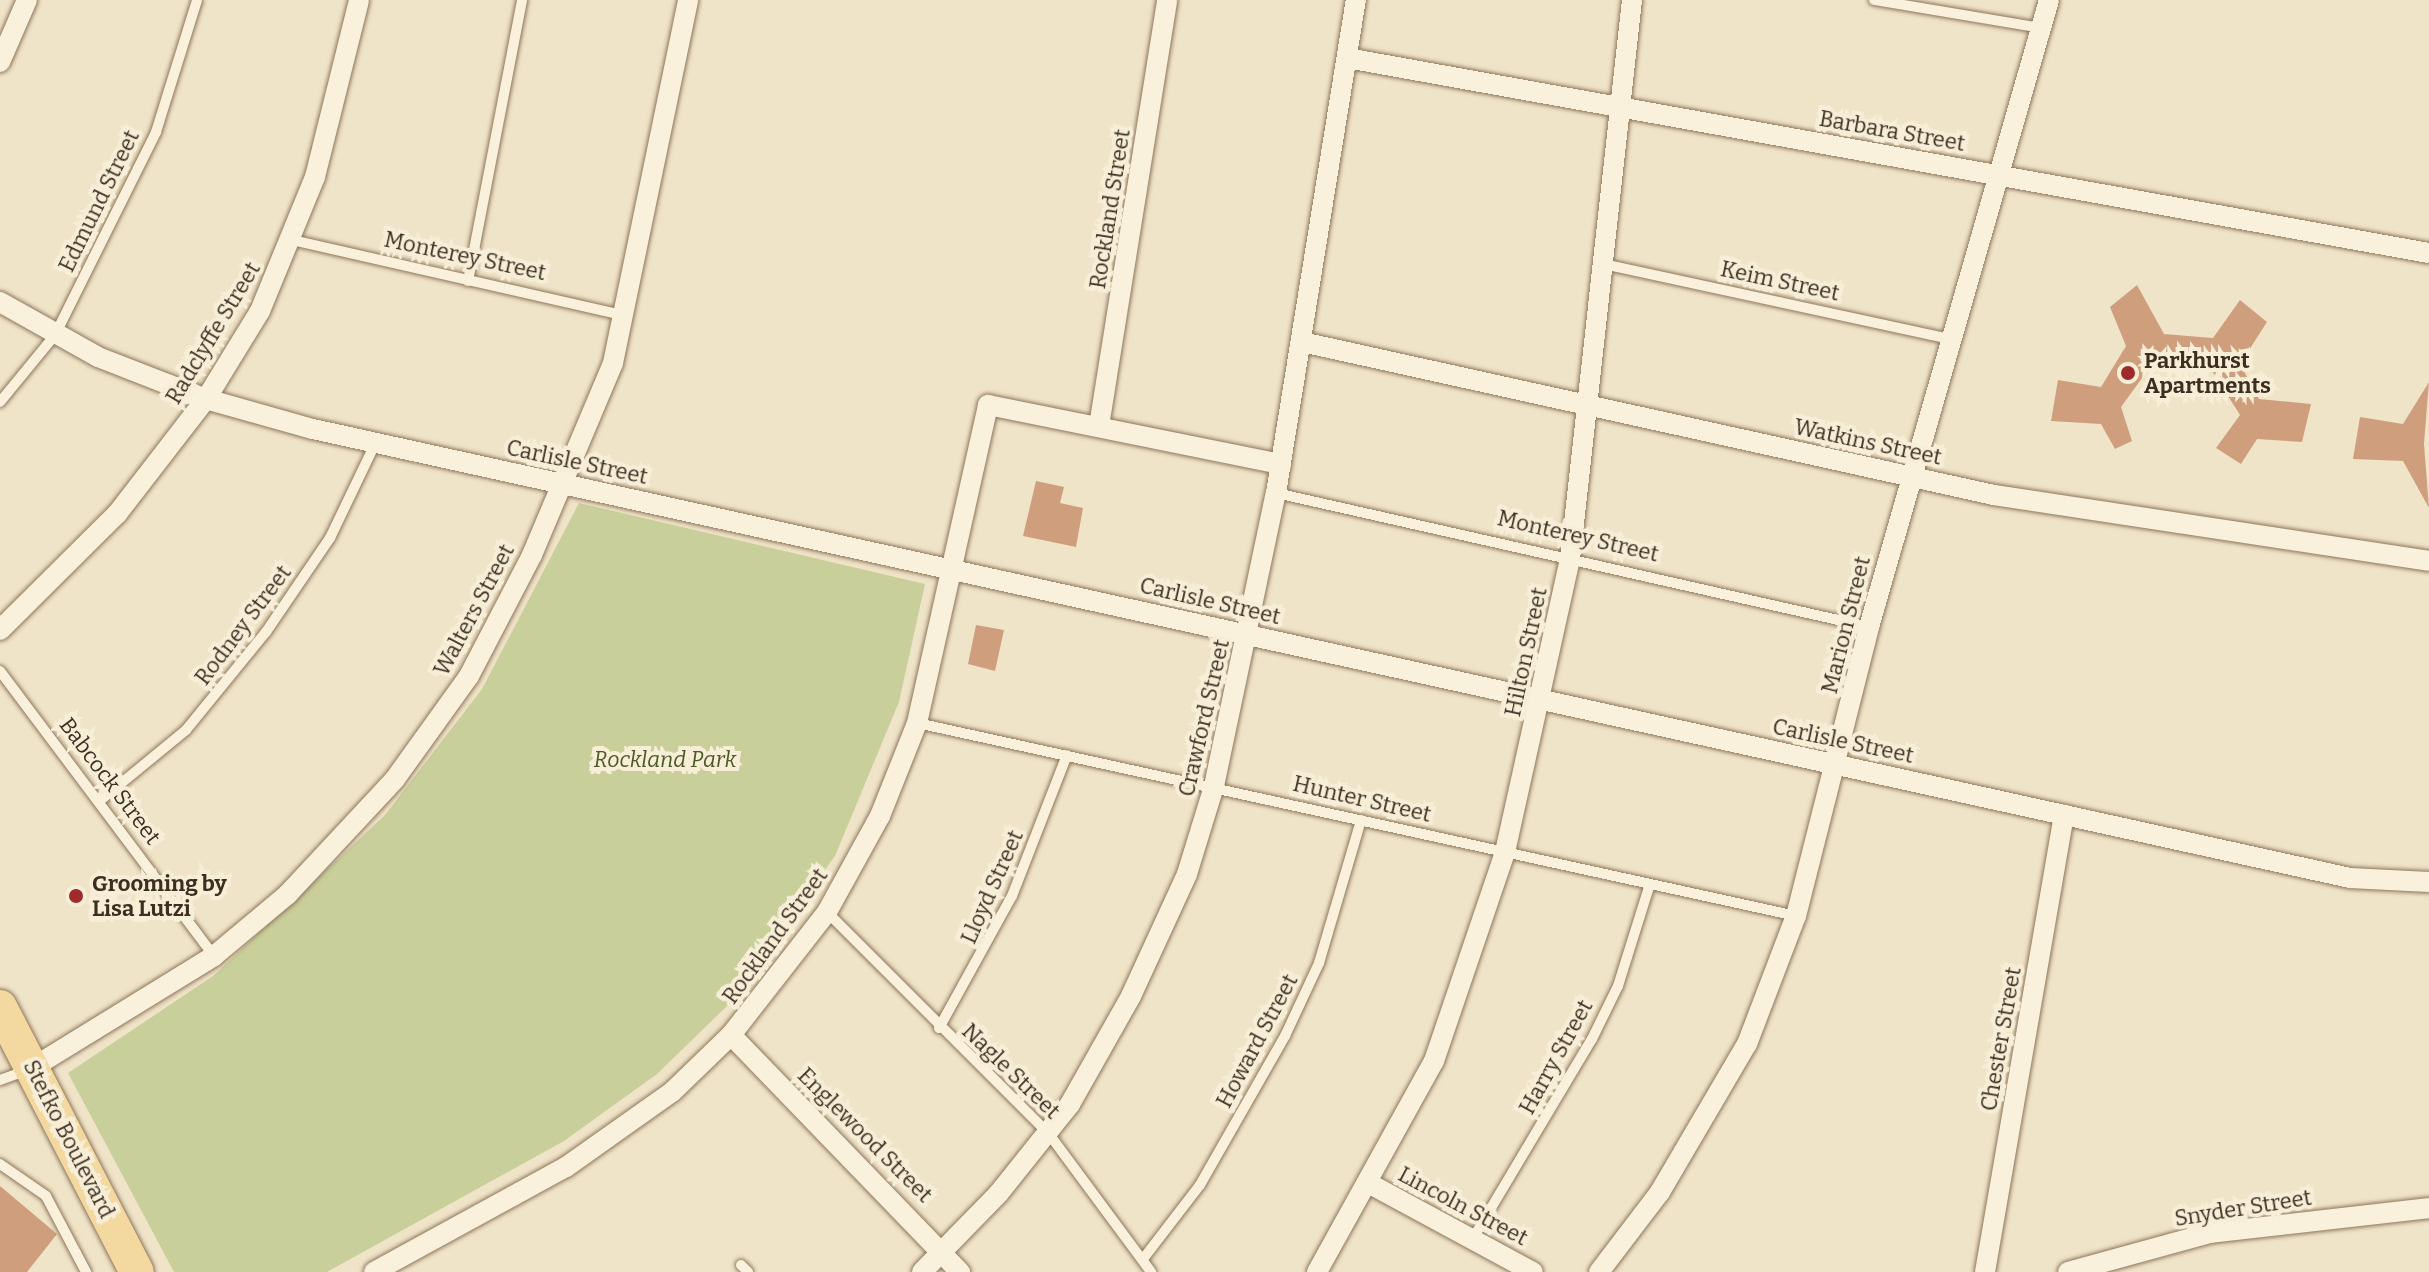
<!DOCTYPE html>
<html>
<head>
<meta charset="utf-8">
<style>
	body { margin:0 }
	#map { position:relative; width:2429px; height:1272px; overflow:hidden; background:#f0e4c8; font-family:Bitter,serif }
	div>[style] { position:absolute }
	.green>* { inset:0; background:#c9cf9b }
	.building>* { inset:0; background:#cf9f7d }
	.roads { filter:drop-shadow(0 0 2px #8d765c) drop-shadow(0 0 2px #8d765c) }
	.service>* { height:10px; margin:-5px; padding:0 5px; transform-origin:5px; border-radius:5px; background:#faf1dc }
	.minor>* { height:20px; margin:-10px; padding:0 10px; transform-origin:10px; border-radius:10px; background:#faf1dc }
	.primary>* { height:34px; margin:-17px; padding:0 17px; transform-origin:17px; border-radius:17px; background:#f3d9a0 }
	.dots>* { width:22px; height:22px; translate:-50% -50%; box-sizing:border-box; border:4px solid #f7eed8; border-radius:50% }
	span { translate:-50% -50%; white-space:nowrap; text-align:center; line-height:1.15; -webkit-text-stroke:8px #f7eed8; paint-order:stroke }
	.street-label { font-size:22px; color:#3d2e20 }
	.poi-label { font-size:22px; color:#3d2e20; font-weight:700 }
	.left { translate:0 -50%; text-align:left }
	.park-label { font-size:22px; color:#4d5a26; font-style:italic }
</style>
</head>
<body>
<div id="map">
	<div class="green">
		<div style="clip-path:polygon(579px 503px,925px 584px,899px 702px,835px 856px,726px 1007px,657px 1074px,564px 1141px,327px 1272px,174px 1272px,68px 1073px,213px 976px,385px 815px,482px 689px)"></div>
	</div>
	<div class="building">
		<div style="clip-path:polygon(2137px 285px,2164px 334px,2213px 338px,2240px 300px,2267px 322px,2240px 364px,2259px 399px,2311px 404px,2302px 442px,2257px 439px,2241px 464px,2216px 448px,2240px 415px,2209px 366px,2153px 363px,2121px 407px,2132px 441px,2115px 449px,2101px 424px,2051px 421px,2058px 380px,2101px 387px,2126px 346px,2110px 307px)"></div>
		<div style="clip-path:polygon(2429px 382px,2424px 444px,2429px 508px,2403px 461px,2353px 459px,2360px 417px,2403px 424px)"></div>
		<div style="clip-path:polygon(1036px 481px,1064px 487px,1060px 503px,1083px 508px,1076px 547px,1023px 536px)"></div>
		<div style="clip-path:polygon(976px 625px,1004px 630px,995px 671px,968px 664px)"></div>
		<div style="clip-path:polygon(0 1186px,57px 1234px,27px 1272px,0 1272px)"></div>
	</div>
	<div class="roads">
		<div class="service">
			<div style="left:1874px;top:0;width:170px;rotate:9.5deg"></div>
			<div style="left:292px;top:240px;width:343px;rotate:12.8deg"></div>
			<div style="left:1603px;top:264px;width:354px;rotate:12.2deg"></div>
			<div style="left:468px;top:281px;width:286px;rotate:-79.1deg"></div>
			<div style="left:0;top:402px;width:87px;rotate:-50.6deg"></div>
			<div style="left:55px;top:335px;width:227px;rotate:-63.5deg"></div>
			<div style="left:156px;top:132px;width:138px;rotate:-72.7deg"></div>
			<div style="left:1276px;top:493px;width:608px;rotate:12.73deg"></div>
			<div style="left:0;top:671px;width:356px;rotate:53.1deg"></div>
			<div style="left:917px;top:723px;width:900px;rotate:12.38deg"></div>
			<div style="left:102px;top:799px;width:109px;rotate:-39.4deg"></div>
			<div style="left:186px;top:730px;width:127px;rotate:-50.8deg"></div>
			<div style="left:266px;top:632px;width:114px;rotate:-55.8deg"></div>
			<div style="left:330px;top:538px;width:104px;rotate:-64.4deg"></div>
			<div style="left:827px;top:912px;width:314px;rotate:45deg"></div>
			<div style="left:1049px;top:1134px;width:172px;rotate:53.5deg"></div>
			<div style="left:939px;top:1028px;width:151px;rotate:-61.1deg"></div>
			<div style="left:1012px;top:896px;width:151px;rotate:-68.7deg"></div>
			<div style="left:0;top:1080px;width:29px;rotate:-20deg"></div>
			<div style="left:0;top:1164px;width:56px;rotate:34.8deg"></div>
			<div style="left:46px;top:1196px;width:86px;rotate:62.2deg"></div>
			<div style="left:1475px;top:1235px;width:228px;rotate:-59.2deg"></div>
			<div style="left:1592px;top:1039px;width:59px;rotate:-63.9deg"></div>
			<div style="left:1618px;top:986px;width:104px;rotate:-72.6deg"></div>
			<div style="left:1143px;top:1259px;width:93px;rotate:-52.4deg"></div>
			<div style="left:1200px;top:1185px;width:172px;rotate:-60.3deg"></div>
			<div style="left:1285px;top:1036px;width:81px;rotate:-65deg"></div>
			<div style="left:1319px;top:963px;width:149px;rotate:-73.6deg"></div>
			<div style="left:741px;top:1265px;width:10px;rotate:45deg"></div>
		</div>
		<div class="minor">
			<div style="left:1347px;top:58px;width:1099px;rotate:10.22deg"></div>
			<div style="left:0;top:62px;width:68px;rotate:-66.5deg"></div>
			<div style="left:0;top:302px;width:112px;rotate:29.3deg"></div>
			<div style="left:98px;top:357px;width:116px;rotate:21.3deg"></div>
			<div style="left:206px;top:399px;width:111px;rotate:15.7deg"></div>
			<div style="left:313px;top:429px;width:2086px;rotate:12.43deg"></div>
			<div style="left:2350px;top:878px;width:79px;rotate:2.9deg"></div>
			<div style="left:1302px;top:342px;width:709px;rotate:12.47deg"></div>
			<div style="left:1994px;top:495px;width:440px;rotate:8.6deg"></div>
			<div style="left:1099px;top:426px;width:431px;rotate:-80.9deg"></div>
			<div style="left:0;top:630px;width:165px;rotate:-44.8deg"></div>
			<div style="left:117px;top:514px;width:145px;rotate:-52.3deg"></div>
			<div style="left:206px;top:399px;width:103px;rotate:-58.5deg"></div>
			<div style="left:260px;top:311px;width:145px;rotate:-67.7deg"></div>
			<div style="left:315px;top:177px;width:182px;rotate:-76deg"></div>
			<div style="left:731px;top:1035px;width:330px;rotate:46deg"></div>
			<div style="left:32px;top:1068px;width:214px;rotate:-31.6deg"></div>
			<div style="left:214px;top:956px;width:95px;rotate:-39.9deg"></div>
			<div style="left:287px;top:895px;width:158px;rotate:-47deg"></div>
			<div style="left:395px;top:779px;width:127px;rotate:-54.3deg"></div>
			<div style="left:469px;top:676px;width:136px;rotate:-62.5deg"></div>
			<div style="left:532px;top:555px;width:208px;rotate:-67.1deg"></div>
			<div style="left:613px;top:363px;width:371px;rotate:-78.3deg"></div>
			<div style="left:1370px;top:1184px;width:185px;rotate:28.4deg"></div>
			<div style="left:374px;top:1272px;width:219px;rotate:-28.7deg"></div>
			<div style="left:566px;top:1167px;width:130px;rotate:-35.3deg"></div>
			<div style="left:672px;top:1092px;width:82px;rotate:-44deg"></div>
			<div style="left:731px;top:1035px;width:156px;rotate:-52deg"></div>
			<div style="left:827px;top:912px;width:110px;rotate:-61.1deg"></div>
			<div style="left:880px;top:816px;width:100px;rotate:-68.3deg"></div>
			<div style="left:917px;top:723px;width:326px;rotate:-77.4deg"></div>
			<div style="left:988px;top:405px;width:299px;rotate:11.4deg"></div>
			<div style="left:922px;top:1272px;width:110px;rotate:-45.7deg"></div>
			<div style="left:999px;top:1193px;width:114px;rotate:-51.4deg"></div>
			<div style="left:1070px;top:1104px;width:124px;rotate:-60.5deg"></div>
			<div style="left:1131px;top:996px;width:134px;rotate:-65.3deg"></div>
			<div style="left:1187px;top:874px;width:92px;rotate:-72.9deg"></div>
			<div style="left:1214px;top:786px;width:299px;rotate:-78.1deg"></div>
			<div style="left:1276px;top:493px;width:499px;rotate:-80.8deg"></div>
			<div style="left:1317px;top:1272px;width:241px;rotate:-61deg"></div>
			<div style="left:1434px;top:1061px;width:221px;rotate:-71.2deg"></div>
			<div style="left:1505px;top:852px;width:300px;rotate:-77.5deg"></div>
			<div style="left:1570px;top:559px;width:562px;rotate:-83.67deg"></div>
			<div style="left:1599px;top:1272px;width:101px;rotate:-52.7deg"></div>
			<div style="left:1660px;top:1192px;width:172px;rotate:-59.6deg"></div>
			<div style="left:1747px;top:1044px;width:137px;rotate:-69.1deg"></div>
			<div style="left:1796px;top:916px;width:298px;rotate:-75.8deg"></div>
			<div style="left:1869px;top:627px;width:652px;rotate:-73.98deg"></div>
			<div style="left:1985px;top:1272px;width:464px;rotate:-80.2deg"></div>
			<div style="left:2068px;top:1272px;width:147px;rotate:-15.4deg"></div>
			<div style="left:2210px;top:1233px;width:220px;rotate:-6.5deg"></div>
		</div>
		<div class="primary">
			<div style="left:0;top:1007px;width:298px;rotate:62.7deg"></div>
		</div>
	</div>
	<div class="dots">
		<div style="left:2128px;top:373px;background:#9e2a2b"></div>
		<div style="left:76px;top:896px;background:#9e2a2b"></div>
	</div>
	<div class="street-label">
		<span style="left:1892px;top:131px;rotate:10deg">Barbara Street</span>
		<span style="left:99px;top:201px;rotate:-64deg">Edmund Street</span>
		<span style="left:1110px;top:209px;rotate:-81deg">Rockland Street</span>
		<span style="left:465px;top:256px;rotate:12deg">Monterey Street</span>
		<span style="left:1780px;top:281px;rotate:12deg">Keim Street</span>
		<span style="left:213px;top:333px;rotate:-59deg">Radclyffe Street</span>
		<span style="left:1868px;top:442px;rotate:12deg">Watkins Street</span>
		<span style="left:577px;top:462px;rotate:12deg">Carlisle Street</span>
		<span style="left:1578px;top:536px;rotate:13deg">Monterey Street</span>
		<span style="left:1210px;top:601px;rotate:13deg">Carlisle Street</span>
		<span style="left:474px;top:610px;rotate:-62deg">Walters Street</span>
		<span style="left:243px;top:625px;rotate:-53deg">Rodney Street</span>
		<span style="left:1846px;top:625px;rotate:-76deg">Marion Street</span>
		<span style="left:1526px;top:652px;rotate:-78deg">Hilton Street</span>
		<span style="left:1204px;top:718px;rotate:-77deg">Crawford Street</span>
		<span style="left:1843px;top:741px;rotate:12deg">Carlisle Street</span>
		<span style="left:110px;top:781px;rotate:53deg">Babcock Street</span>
		<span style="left:1362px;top:799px;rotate:13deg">Hunter Street</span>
		<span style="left:992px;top:887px;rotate:-66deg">Lloyd Street</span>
		<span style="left:775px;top:936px;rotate:-54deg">Rockland Street</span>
		<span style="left:2001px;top:1039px;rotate:-80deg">Chester Street</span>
		<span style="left:1257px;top:1041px;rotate:-62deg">Howard Street</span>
		<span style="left:1556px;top:1057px;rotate:-61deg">Harry Street</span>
		<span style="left:1011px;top:1071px;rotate:44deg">Nagle Street</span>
		<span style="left:865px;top:1135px;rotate:45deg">Englewood Street</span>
		<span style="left:69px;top:1139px;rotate:63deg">Stefko Boulevard</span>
		<span style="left:1463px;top:1206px;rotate:28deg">Lincoln Street</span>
		<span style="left:2243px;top:1208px;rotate:-9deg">Snyder Street</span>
	</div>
	<div class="poi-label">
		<span class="left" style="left:2144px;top:373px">Parkhurst<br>Apartments</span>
		<span class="left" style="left:92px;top:896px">Grooming by<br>Lisa Lutzi</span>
	</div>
	<div class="park-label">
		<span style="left:665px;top:760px">Rockland Park</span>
	</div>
</div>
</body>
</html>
